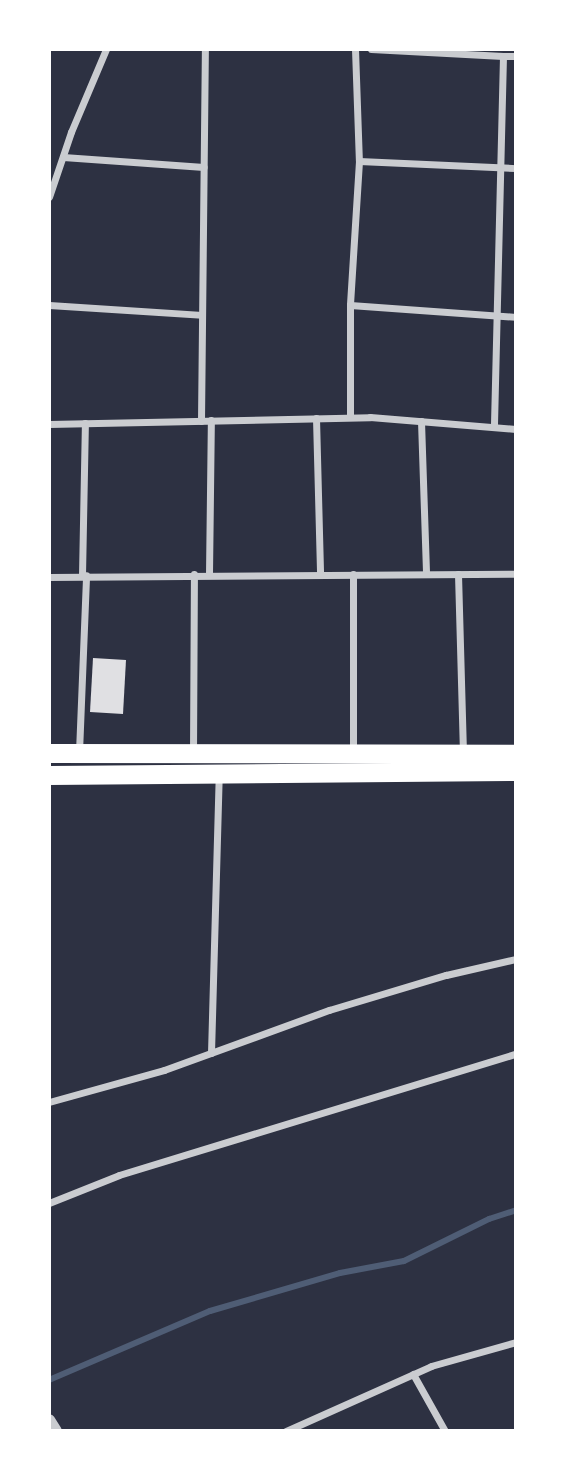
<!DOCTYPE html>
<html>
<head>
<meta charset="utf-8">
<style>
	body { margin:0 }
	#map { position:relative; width:565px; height:1480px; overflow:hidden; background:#2d3142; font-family:Commissioner,sans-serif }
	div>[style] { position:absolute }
	.stream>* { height:6px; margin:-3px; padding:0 3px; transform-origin:3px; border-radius:3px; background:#4f5d75 }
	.building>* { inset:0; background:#e0e0e3 }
	.minor>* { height:7px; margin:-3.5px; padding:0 3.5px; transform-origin:3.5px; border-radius:3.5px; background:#caccd0 }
	.tertiary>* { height:12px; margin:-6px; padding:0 6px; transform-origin:6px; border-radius:6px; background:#caccd0 }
	.trunk>* { height:19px; margin:-9.5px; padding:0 9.5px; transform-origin:9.5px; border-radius:9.5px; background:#fff }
	span { translate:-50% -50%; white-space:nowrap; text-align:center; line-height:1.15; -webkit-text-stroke:6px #fff; paint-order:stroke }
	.frame { position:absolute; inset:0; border:51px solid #fff; pointer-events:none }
</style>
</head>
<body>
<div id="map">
	<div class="stream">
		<div style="left:49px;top:1380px;width:175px;rotate:-23.2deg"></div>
		<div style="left:210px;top:1311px;width:135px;rotate:-16.3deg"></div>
		<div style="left:340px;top:1273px;width:65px;rotate:-10.6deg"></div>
		<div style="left:404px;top:1261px;width:95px;rotate:-26.3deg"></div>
		<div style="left:489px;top:1219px;width:28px;rotate:-18deg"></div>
	</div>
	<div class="building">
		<div style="clip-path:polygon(93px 658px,126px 660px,123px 714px,90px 712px)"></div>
	</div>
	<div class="minor">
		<div style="left:355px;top:49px;width:112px;rotate:88deg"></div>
		<div style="left:359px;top:161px;width:144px;rotate:93.6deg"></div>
		<div style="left:350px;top:305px;width:166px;rotate:4.1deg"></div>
		<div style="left:371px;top:49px;width:132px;rotate:3deg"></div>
		<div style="left:503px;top:56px;width:371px;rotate:91.4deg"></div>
		<div style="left:503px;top:56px;width:13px"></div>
		<div style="left:63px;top:157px;width:141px;rotate:4.1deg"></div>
		<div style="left:359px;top:161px;width:157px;rotate:2.6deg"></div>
		<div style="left:49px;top:197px;width:69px;rotate:-71.3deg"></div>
		<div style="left:71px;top:132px;width:90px;rotate:-67.1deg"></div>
		<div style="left:49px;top:305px;width:153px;rotate:3.7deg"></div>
		<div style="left:350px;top:417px;width:112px;rotate:-90deg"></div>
		<div style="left:316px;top:418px;width:156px;rotate:88.5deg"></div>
		<div style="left:201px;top:421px;width:372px;rotate:-89.4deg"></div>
		<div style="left:421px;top:421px;width:153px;rotate:88.1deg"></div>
		<div style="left:49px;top:424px;width:321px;rotate:-1.2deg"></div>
		<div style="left:370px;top:417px;width:146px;rotate:4.7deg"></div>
		<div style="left:209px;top:574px;width:154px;rotate:-89.3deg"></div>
		<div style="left:353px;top:574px;width:179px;rotate:90deg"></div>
		<div style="left:458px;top:574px;width:179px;rotate:88.4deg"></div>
		<div style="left:82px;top:575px;width:152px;rotate:-88.9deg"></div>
		<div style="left:49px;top:577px;width:467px;rotate:-0.4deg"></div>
		<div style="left:79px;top:752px;width:177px;rotate:-87.7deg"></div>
		<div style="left:193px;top:753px;width:179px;rotate:-89.7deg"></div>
		<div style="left:211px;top:1053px;width:279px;rotate:-88.4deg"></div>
		<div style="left:49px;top:1102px;width:119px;rotate:-15.5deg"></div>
		<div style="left:164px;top:1070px;width:176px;rotate:-20deg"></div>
		<div style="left:329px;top:1010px;width:122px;rotate:-16.7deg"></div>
		<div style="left:446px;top:975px;width:72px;rotate:-12.9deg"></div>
		<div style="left:49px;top:1203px;width:75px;rotate:-21.8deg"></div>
		<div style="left:119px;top:1175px;width:415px;rotate:-17deg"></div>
		<div style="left:413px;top:1374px;width:65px;rotate:60.7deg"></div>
		<div style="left:286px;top:1431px;width:159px;rotate:-24.1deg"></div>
		<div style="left:431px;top:1366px;width:88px;rotate:-15.8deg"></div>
	</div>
	<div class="tertiary">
		<div style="left:49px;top:1420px;width:13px;rotate:58deg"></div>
	</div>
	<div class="trunk">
		<div style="left:49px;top:753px;width:467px;rotate:0.1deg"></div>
		<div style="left:49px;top:775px;width:467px;rotate:-0.5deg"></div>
	</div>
	<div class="frame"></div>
</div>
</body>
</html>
